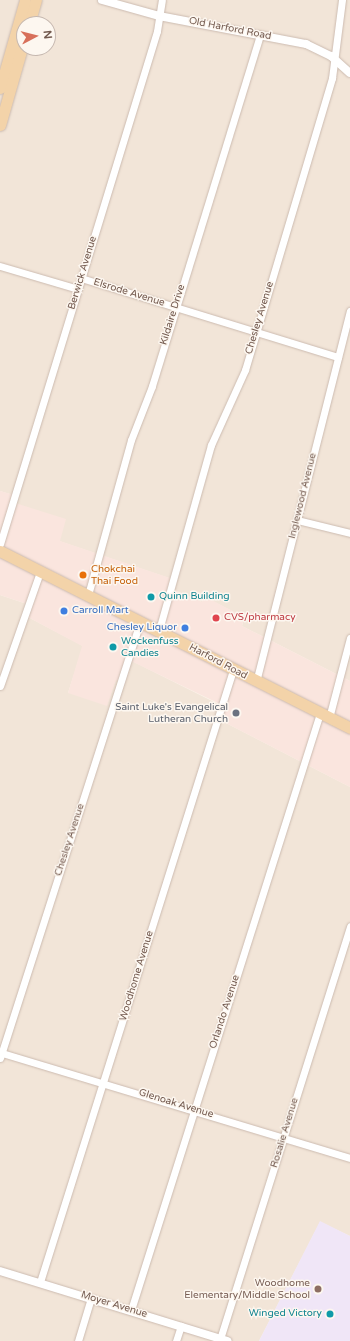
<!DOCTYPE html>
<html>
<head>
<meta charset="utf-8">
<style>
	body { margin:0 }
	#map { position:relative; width:350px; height:1341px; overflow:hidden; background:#fbf3e9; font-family:"Varela Round",sans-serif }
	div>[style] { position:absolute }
	.residential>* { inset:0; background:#f2e5d8 }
	.commercial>* { inset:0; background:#fae5de }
	.education>* { inset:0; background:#f0e6f7 }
	.roads { filter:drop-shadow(0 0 1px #ccbbb0) drop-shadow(0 0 1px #ccbbb0) }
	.minor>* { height:7px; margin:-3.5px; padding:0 3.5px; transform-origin:3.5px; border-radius:3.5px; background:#fff }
	.tertiary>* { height:8px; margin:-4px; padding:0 4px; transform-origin:4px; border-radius:4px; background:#fff }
	.primary>* { height:11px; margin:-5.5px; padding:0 5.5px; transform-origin:5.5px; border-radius:5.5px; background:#f3d3a9 }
	.dots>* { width:11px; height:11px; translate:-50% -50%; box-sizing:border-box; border:2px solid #fdf7f0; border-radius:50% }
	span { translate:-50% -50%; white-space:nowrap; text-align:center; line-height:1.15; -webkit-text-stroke:3px #fdf7f0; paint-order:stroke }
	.street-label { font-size:10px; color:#735a4f }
	.food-label { font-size:10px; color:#c56008 }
	.left { translate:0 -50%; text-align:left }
	.culture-label { font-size:10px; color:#0d838f }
	.right { translate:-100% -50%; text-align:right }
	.shop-label { font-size:10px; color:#366cbe }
	.health-label { font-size:10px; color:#be3a42 }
	.worship-label { font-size:10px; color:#5b616d }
	.education-label { font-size:10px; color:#785e54 }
	.north { position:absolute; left:16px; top:16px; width:40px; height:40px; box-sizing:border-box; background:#fdf7f0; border:1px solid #c6b8b0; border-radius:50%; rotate:83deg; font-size:11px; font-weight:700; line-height:16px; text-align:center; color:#735a4f }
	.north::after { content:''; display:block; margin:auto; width:14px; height:18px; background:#d8705b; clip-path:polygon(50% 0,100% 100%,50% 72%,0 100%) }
</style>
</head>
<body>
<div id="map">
	<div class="residential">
		<div style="clip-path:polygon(evenodd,0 0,350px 0,350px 681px,242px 626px,244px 617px,204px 597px,202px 602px,170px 588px,172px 579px,59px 541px,11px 502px,13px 495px,0 491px,0 0,24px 24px,48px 24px,48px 48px,24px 48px,24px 24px)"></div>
		<div style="clip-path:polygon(0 595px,27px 604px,24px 615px,83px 646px,68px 693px,116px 679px,121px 681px,128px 659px,222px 706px,218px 719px,350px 787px,350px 1236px,320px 1222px,259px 1341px,0 1341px)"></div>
	</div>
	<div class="commercial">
		<div style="clip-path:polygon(0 491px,14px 495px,12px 502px,66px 519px,60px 541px,173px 579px,170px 588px,202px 602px,204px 596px,244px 617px,242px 626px,350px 681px,350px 787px,218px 719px,222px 705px,129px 660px,121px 681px,116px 680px,107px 706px,68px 693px,82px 646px,24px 615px,27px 604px,0 595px)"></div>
	</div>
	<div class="education">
		<div style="clip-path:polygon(320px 1221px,350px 1236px,350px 1341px,259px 1341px)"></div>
	</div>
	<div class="roads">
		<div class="minor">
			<div style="left:0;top:266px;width:81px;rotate:16.4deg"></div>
			<div style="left:81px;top:278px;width:269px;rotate:17.1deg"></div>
			<div style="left:297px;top:520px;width:55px;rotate:13.8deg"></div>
			<div style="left:0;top:544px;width:536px;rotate:-72.98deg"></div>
			<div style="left:157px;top:31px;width:31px;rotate:-81deg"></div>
			<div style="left:88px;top:595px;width:161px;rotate:-74.5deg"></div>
			<div style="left:131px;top:440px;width:58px;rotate:-68.7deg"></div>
			<div style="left:152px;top:386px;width:368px;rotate:-72.9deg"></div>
			<div style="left:159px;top:630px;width:192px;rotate:-74.3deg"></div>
			<div style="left:211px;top:445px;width:82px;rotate:-65.6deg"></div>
			<div style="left:245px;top:370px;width:305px;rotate:-73.4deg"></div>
			<div style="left:332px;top:78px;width:79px;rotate:-82.7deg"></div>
			<div style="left:256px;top:682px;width:383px;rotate:-75.8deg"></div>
			<div style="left:0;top:686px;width:121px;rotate:-70.7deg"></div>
			<div style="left:329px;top:718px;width:83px;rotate:-75.3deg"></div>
			<div style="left:2px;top:1053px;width:363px;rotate:16.8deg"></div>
			<div style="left:0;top:1058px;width:458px;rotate:-72.2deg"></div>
			<div style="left:40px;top:1282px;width:642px;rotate:-72.5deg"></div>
			<div style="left:131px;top:1310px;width:626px;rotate:-72.43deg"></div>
			<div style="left:220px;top:1339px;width:433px;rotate:-72.5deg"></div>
			<div style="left:78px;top:1341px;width:45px;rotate:-73.2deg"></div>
			<div style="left:176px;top:1341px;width:16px;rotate:-72deg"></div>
		</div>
		<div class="tertiary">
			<div style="left:102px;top:0;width:59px;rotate:15.7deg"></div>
			<div style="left:159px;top:16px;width:150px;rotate:10.8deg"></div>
			<div style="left:306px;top:44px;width:28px;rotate:26deg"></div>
			<div style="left:331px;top:56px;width:25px;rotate:42deg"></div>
			<div style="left:0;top:1271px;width:238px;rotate:17.1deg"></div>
		</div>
		<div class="primary">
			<div style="left:29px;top:24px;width:25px;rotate:-74deg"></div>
			<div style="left:0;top:88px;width:91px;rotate:-74.1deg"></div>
			<div style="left:0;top:125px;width:87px;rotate:-74.1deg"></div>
			<div style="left:0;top:551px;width:392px;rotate:26.8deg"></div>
		</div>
	</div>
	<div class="dots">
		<div style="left:83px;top:575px;background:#e8710a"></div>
		<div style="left:151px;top:597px;background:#0f9aa8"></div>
		<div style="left:64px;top:611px;background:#3f7fe0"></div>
		<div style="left:216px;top:618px;background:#e0444e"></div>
		<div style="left:185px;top:628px;background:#3f7fe0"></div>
		<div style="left:113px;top:647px;background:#0f9aa8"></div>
		<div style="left:236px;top:713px;background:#6b7280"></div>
		<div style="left:318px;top:1289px;background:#8d6e63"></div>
		<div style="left:330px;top:1314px;background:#0f9aa8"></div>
	</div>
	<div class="street-label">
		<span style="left:230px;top:29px;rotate:11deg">Old Harford Road</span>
		<span style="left:83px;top:273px;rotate:-73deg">Berwick Avenue</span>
		<span style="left:129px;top:293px;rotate:17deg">Elsrode Avenue</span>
		<span style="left:173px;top:315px;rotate:-73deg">Kildaire Drive</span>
		<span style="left:260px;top:318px;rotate:-73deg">Chesley Avenue</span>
		<span style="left:303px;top:496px;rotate:-76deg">Inglewood Avenue</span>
		<span style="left:218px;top:662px;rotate:28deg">Harford Road</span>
		<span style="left:70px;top:840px;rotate:-72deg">Chesley Avenue</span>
		<span style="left:137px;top:976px;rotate:-73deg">Woodhome Avenue</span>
		<span style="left:225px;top:1012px;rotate:-72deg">Orlando Avenue</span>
		<span style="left:176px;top:1104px;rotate:17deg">Glenoak Avenue</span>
		<span style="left:285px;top:1133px;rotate:-73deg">Rosalie Avenue</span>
		<span style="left:114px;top:1305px;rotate:17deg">Moyer Avenue</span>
	</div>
	<div class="food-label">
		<span class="left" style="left:91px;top:575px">Chokchai<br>Thai Food</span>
	</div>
	<div class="culture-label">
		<span class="left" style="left:159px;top:597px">Quinn Building</span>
		<span class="left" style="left:121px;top:647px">Wockenfuss<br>Candies</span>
		<span class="right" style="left:322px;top:1314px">Winged Victory</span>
	</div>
	<div class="shop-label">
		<span class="left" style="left:72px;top:611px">Carroll Mart</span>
		<span class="right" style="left:177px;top:628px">Chesley Liquor</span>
	</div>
	<div class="health-label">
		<span class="left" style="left:224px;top:618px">CVS/pharmacy</span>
	</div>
	<div class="worship-label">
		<span class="right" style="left:228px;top:713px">Saint Luke's Evangelical<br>Lutheran Church</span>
	</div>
	<div class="education-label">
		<span class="right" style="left:310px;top:1289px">Woodhome<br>Elementary/Middle School</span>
	</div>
	<div class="north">N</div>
</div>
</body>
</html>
